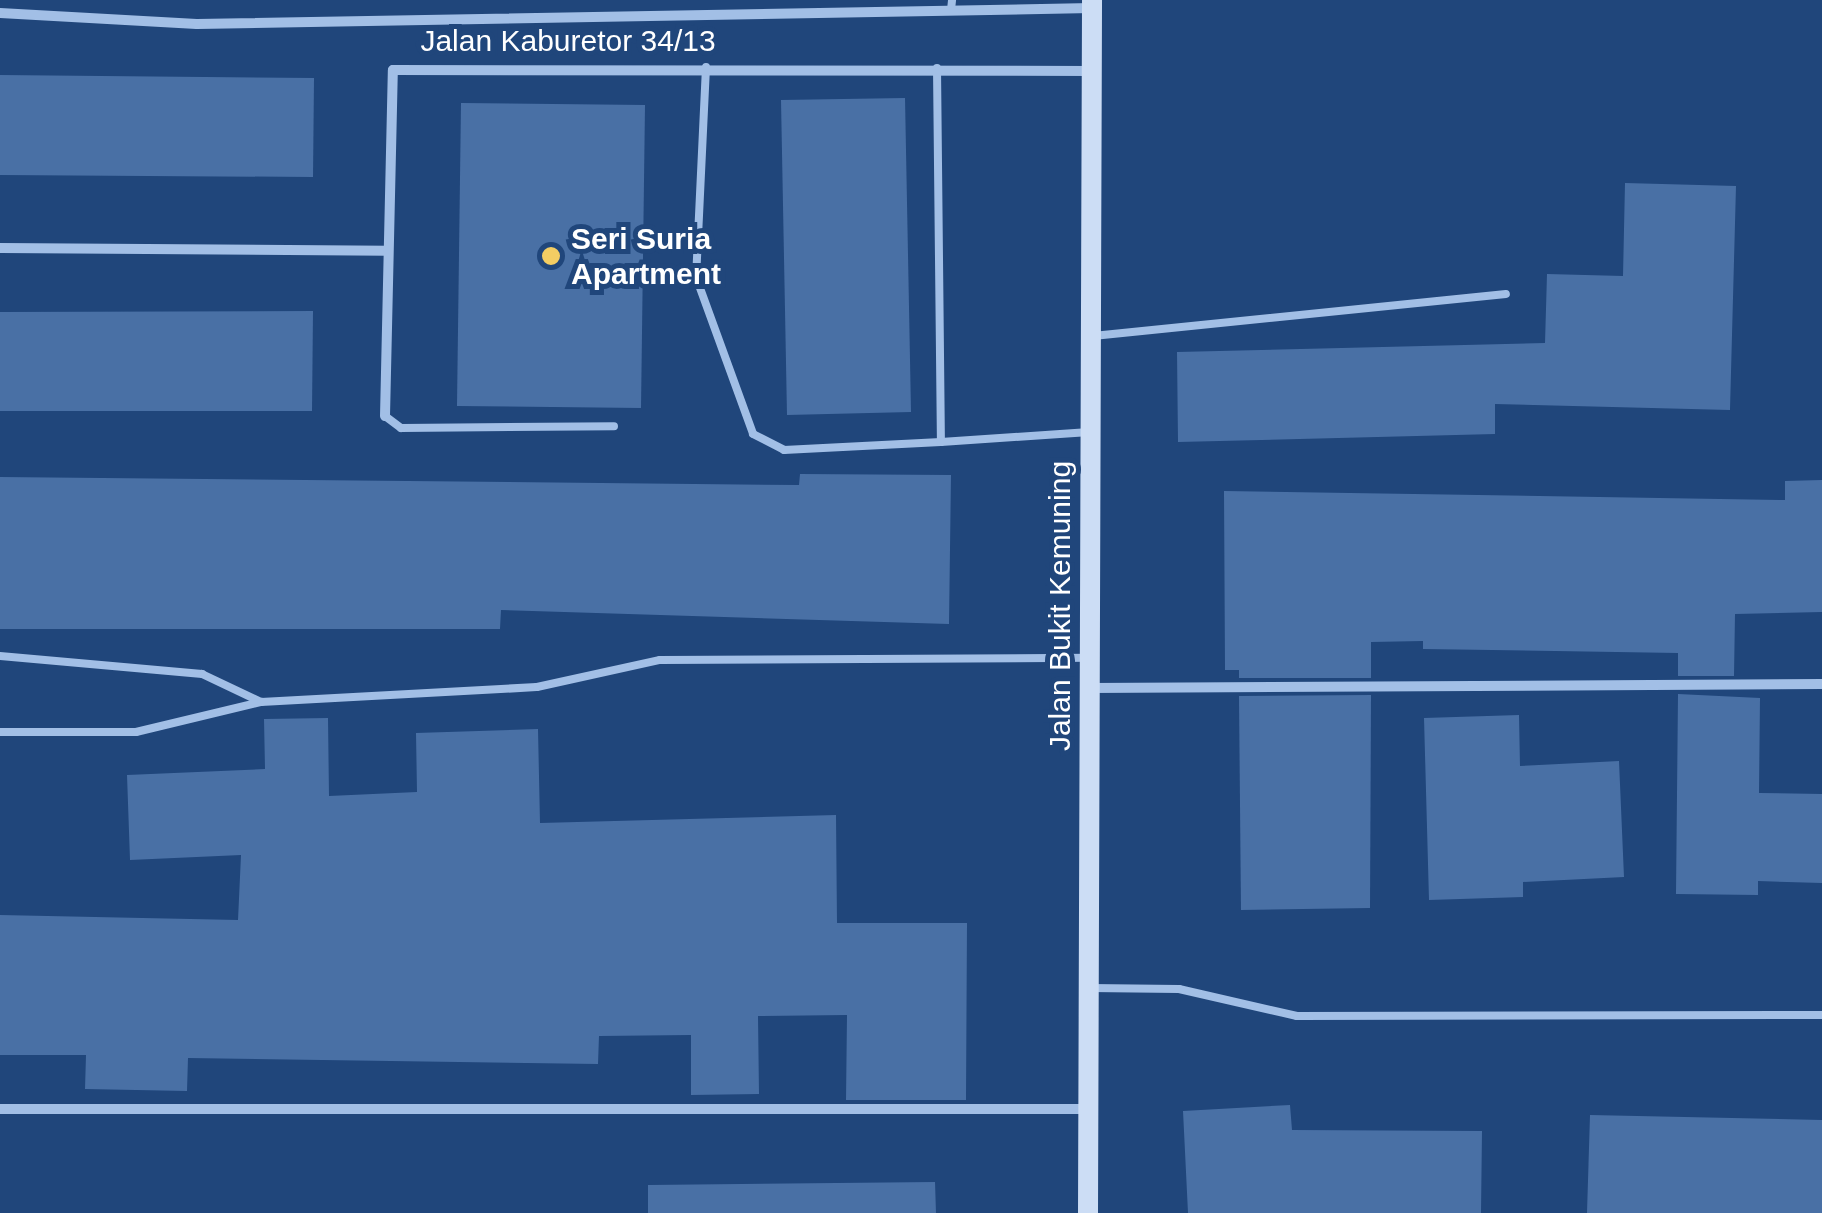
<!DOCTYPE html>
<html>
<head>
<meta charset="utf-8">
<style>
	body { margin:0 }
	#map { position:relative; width:1822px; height:1213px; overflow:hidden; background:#20467b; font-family:Arial,sans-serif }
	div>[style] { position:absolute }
	.building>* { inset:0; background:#4970a5 }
	.lane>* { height:8px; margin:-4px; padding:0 4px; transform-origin:4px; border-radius:4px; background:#a2bfe6 }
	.street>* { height:10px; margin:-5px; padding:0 5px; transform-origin:5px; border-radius:5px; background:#a2bfe6 }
	.secondary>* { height:20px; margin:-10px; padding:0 10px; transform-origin:10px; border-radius:10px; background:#ccddf5 }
	.dots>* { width:28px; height:28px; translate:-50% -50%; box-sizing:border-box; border:5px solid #20467b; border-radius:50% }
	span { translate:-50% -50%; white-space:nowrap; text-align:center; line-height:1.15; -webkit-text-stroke:10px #20467b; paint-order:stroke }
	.street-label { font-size:30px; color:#fff }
	.poi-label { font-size:30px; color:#fff; font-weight:700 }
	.left { translate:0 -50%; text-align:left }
</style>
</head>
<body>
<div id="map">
	<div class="building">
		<div style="clip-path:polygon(0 75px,314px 78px,313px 177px,0 175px)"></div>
		<div style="clip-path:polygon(905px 98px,911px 412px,787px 415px,781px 100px)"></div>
		<div style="clip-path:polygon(461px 103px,645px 105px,641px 408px,457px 406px)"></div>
		<div style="clip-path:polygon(1625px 183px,1736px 186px,1730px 410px,1495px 404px,1495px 434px,1178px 442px,1177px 352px,1545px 343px,1547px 274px,1623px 276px)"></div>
		<div style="clip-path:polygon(313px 311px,312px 411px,0 411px,0 312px)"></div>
		<div style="clip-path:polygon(800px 474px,951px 475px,949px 624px,501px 610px,500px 629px,0 629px,0 477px,799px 485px)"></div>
		<div style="clip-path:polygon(1822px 480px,1822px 612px,1735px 614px,1734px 676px,1678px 676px,1678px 653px,1423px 649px,1423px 641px,1371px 642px,1371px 678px,1239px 678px,1239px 670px,1225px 670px,1224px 491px,1785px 500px,1785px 481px)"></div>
		<div style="clip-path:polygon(1678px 694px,1760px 698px,1759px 793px,1822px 794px,1822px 883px,1758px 881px,1758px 895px,1676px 894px)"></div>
		<div style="clip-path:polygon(1371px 695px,1370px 908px,1241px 910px,1239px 696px)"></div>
		<div style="clip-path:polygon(1519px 715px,1520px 766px,1619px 761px,1624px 877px,1523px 882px,1523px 897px,1429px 900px,1424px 718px)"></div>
		<div style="clip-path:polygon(328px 718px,329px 796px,417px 792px,416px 733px,538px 729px,540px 823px,836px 815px,837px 923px,967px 923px,966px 1100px,846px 1100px,847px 1015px,758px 1016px,759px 1094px,691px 1095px,691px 1035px,599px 1036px,598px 1064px,188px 1058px,187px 1091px,85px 1089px,86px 1055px,0 1055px,0 915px,238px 920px,241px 855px,130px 860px,127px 775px,265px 769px,264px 719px)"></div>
		<div style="clip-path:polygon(1290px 1105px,1292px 1130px,1482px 1131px,1481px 1213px,1188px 1213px,1183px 1111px)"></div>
		<div style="clip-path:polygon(1590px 1115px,1822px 1120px,1822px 1213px,1587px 1213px)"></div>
		<div style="clip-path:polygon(935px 1182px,936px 1213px,648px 1213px,648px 1185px)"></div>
	</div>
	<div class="lane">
		<div style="left:951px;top:10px;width:10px;rotate:-84deg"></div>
		<div style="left:706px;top:67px;width:210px;rotate:92.7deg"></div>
		<div style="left:696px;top:277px;width:167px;rotate:70deg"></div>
		<div style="left:753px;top:434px;width:35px;rotate:27deg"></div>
		<div style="left:784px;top:450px;width:157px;rotate:-2.9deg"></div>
		<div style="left:937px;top:68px;width:374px;rotate:89.4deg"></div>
		<div style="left:941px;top:442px;width:145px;rotate:-3.9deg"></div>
		<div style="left:1093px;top:336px;width:415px;rotate:-5.8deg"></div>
		<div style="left:385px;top:416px;width:20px;rotate:37deg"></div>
		<div style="left:401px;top:428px;width:213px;rotate:-0.5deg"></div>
		<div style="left:0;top:656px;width:203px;rotate:5.1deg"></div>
		<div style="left:202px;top:674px;width:65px;rotate:25.4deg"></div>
		<div style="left:0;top:732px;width:136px"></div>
		<div style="left:136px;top:732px;width:129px;rotate:-13.5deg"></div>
		<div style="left:261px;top:702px;width:276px;rotate:-3.1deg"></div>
		<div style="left:537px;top:687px;width:126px;rotate:-12.4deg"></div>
		<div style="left:660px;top:660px;width:429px;rotate:-0.3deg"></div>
		<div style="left:1090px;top:988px;width:89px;rotate:0.6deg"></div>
		<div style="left:1179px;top:989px;width:121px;rotate:12.9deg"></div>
		<div style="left:1297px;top:1016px;width:525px;rotate:-0.11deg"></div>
	</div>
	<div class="street">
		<div style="left:0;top:13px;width:197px;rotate:3.2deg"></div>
		<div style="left:197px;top:24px;width:895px;rotate:-1.02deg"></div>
		<div style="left:0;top:248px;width:387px;rotate:0.4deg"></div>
		<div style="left:385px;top:416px;width:346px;rotate:-88.7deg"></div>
		<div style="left:393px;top:70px;width:699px;rotate:0.08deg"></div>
		<div style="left:1090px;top:688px;width:732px;rotate:-0.31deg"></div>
		<div style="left:0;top:1109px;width:1088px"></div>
	</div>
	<div class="secondary">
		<div style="left:1088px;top:1213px;width:1213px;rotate:-89.81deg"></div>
	</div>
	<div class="dots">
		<div style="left:551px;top:256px;background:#f3cd63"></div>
	</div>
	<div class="street-label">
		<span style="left:568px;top:41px">Jalan Kaburetor 34/13</span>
		<span style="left:1060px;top:606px;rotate:-90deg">Jalan Bukit Kemuning</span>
	</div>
	<div class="poi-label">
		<span class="left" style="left:571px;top:256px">Seri Suria<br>Apartment</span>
	</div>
</div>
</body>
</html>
